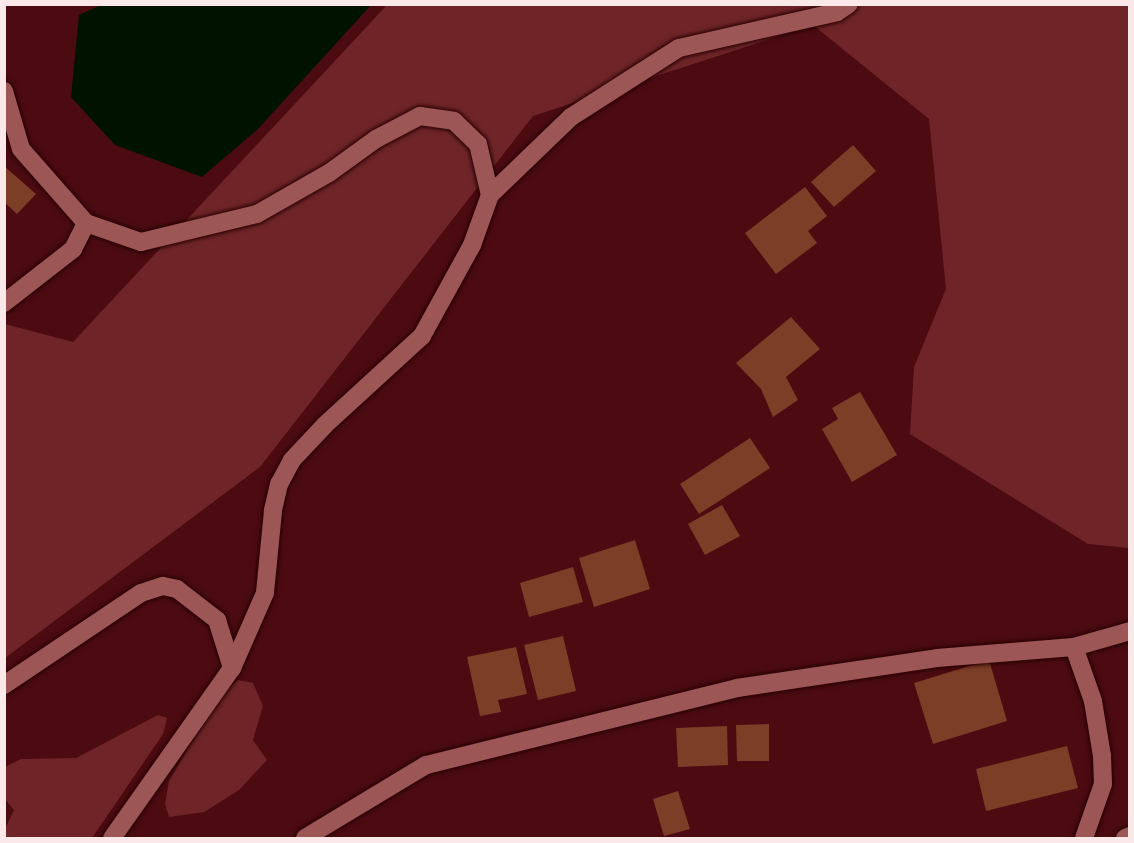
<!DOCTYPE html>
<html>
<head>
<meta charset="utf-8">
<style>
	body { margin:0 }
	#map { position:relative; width:1134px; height:843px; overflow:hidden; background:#4b0b11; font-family:"Noto Serif",serif }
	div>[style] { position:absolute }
	.green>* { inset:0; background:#6f2528 }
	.water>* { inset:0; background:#001300 }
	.building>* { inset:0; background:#7c3e26 }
	.roads { filter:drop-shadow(0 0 2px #280002) drop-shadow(0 0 2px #280002) }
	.street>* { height:18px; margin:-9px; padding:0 9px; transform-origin:9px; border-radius:9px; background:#9d5656 }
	span { translate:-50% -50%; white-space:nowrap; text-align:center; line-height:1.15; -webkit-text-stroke:5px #4b0b11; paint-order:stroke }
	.frame { position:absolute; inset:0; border:6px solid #fae9e8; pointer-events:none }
</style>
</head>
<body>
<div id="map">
	<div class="green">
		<div style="clip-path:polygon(387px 5px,1129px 5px,1129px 548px,1088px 544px,910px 434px,914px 367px,946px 289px,929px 119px,813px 25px,533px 116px,260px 467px,5px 658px,5px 324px,73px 342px)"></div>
		<div style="clip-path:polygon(238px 680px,253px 683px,263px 706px,253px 740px,267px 760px,239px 790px,204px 812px,169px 817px,165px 804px,169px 781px,218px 698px)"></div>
		<div style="clip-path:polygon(158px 715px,167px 718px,163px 734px,92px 838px,5px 838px,5px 829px,14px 810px,5px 799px,5px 767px,21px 759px,76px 758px)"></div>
	</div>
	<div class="water">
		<div style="clip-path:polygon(101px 5px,101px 4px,371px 5px,257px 130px,202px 177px,115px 145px,71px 97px,79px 15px)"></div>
	</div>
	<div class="building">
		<div style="clip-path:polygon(853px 145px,876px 171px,834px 207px,811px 182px)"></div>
		<div style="clip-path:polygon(4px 166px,36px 194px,17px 214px,4px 202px)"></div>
		<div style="clip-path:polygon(805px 187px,827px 216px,808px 231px,817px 243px,776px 274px,745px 233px)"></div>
		<div style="clip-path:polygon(791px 317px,820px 349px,786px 377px,798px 400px,773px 417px,761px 389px,736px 363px)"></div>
		<div style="clip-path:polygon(860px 392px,897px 455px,852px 482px,822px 429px,838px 419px,832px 408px)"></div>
		<div style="clip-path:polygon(750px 438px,770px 468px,699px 514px,680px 484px)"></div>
		<div style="clip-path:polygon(722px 505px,740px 536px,705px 555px,688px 524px)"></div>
		<div style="clip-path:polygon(635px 540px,650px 589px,594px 607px,579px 558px)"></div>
		<div style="clip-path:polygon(573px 567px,583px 602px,529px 617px,520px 583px)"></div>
		<div style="clip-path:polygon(563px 636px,576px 691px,538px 700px,524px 645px)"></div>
		<div style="clip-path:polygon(516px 647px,527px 694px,498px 700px,501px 712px,480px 716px,467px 657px)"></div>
		<div style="clip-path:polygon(989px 660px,1007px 721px,933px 744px,914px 683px)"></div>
		<div style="clip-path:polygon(769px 724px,769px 761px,737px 761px,736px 725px)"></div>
		<div style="clip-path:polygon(727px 726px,728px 765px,678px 767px,676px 728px)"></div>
		<div style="clip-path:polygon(1067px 746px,1078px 788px,986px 811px,976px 769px)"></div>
		<div style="clip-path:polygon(678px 791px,690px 829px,664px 836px,653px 799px)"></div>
	</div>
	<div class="roads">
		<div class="street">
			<div style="left:4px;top:91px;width:60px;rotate:73.7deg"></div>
			<div style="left:21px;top:149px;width:98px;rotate:48.7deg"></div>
			<div style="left:86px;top:223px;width:58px;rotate:19.1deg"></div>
			<div style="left:141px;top:242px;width:119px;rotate:-13.6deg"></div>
			<div style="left:257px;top:214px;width:83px;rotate:-29.7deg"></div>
			<div style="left:329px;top:173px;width:58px;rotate:-35.9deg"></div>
			<div style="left:376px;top:139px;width:50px;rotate:-27.6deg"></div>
			<div style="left:420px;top:116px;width:34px;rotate:8deg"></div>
			<div style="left:454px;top:121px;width:33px;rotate:44deg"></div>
			<div style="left:478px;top:144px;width:52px;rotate:76.8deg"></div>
			<div style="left:490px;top:195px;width:53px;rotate:109.8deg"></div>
			<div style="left:472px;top:245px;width:104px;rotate:118.8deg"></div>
			<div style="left:422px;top:336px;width:132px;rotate:137.5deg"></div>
			<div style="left:325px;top:425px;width:48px;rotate:133.3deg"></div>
			<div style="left:292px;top:460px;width:27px;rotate:118deg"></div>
			<div style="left:279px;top:484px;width:28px;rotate:103deg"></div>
			<div style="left:273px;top:511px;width:82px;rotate:95.6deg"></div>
			<div style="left:265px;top:593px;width:82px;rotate:113.7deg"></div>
			<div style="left:232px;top:668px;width:208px;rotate:125.2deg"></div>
			<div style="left:490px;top:195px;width:112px;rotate:-43.9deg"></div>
			<div style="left:571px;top:117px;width:128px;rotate:-32.6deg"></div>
			<div style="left:679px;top:48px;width:162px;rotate:-12.8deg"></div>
			<div style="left:837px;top:12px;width:14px;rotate:-34deg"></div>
			<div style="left:4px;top:303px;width:88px;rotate:-38deg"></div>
			<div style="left:73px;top:249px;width:29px;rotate:-63deg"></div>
			<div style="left:1074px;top:647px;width:57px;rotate:70.6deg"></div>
			<div style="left:1093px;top:701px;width:56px;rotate:80.7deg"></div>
			<div style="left:1102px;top:756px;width:28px;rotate:88deg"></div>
			<div style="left:1103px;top:784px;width:57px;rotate:109.4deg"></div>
			<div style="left:4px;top:685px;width:165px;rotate:-33.9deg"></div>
			<div style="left:141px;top:593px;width:23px;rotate:-18deg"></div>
			<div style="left:163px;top:586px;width:14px;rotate:12deg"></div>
			<div style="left:177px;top:589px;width:51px;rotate:37.8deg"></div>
			<div style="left:217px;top:620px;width:50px;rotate:72.6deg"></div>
			<div style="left:305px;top:838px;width:141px;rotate:-31.1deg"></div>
			<div style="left:426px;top:765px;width:320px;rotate:-13.9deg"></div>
			<div style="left:737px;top:688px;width:202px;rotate:-8.5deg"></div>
			<div style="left:937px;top:658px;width:137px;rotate:-4.6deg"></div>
			<div style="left:1074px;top:647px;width:58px;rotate:-15.9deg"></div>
			<div style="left:1125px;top:838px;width:5px;rotate:-22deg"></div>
		</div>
	</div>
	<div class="frame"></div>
</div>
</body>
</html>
